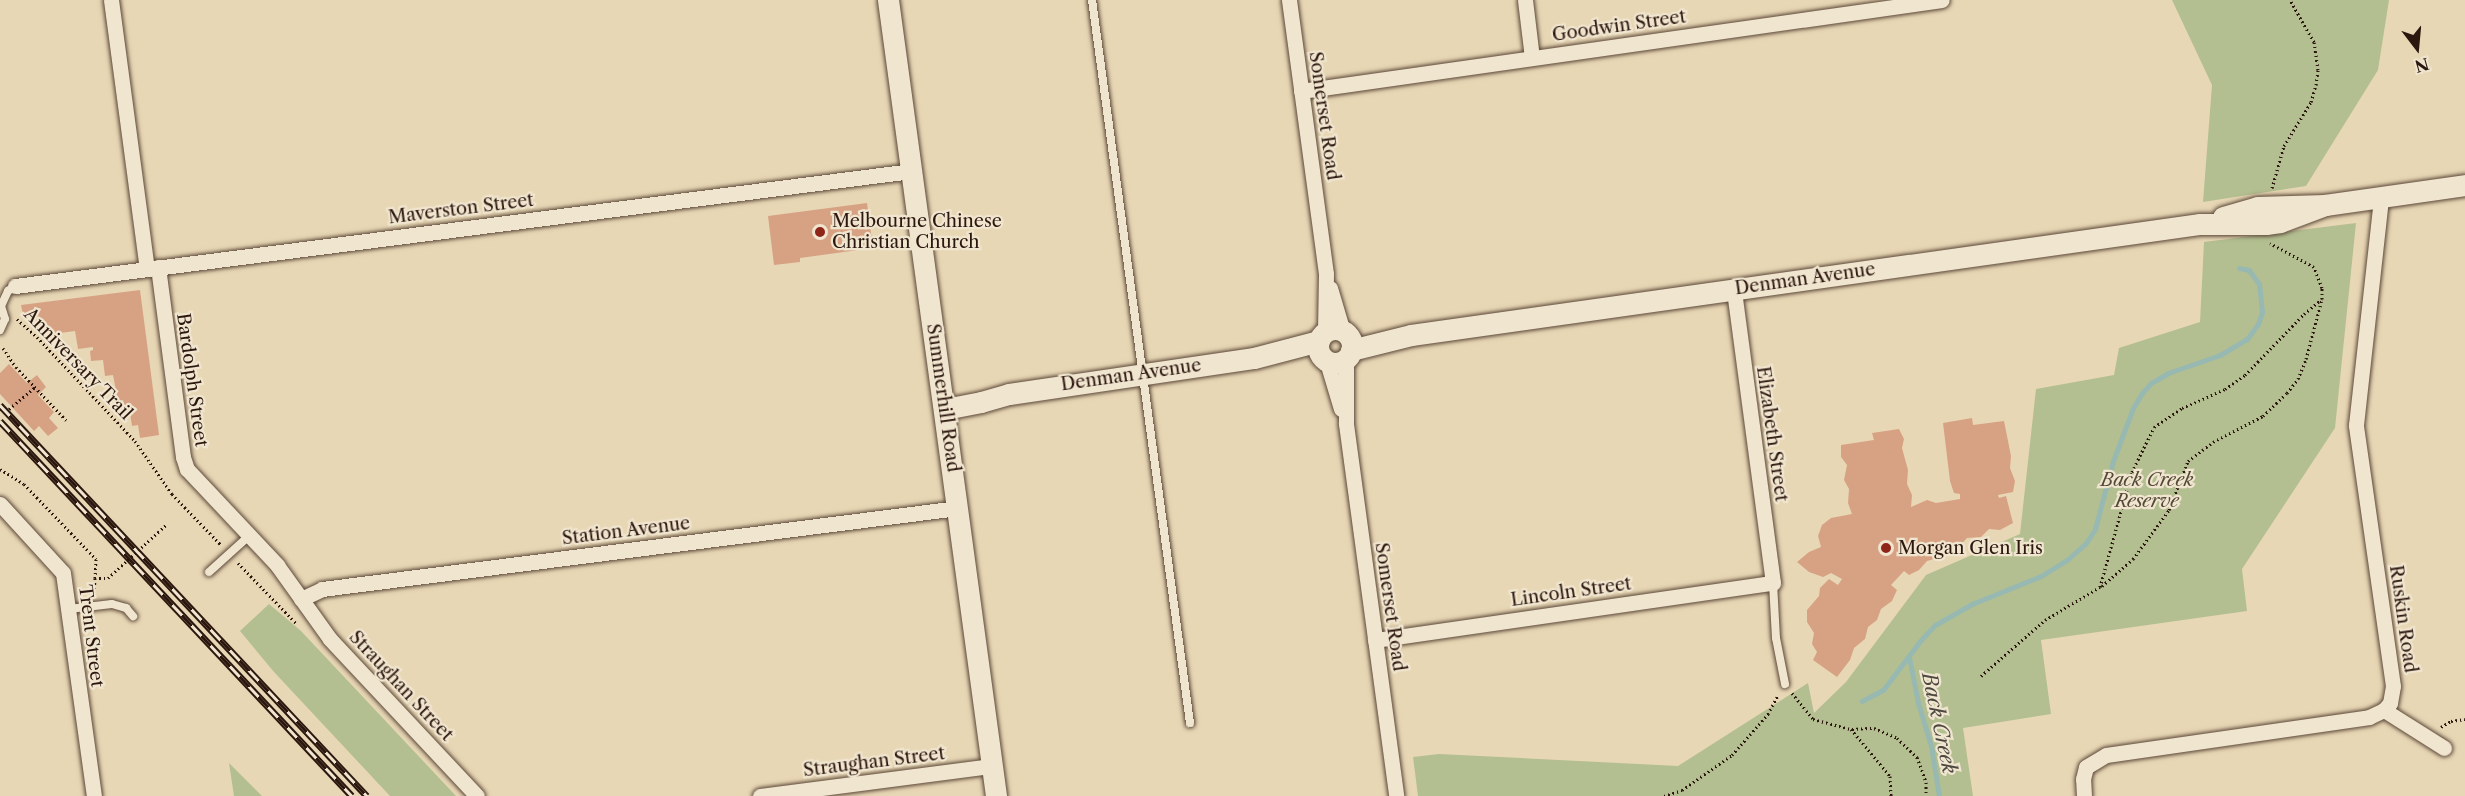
<!DOCTYPE html>
<html>
<head>
<meta charset="utf-8">
<style>
	body { margin:0 }
	#map { position:relative; width:2465px; height:796px; overflow:hidden; background:#e8d7b5; font-family:"Libre Caslon Text",serif }
	div>[style] { position:absolute }
	.green>* { inset:0; background:#b3bf90 }
	.stream>* { height:5px; margin:-2.5px; padding:0 2.5px; transform-origin:2.5px; border-radius:2.5px; background:#97b9b1 }
	.building>* { inset:0; background:#d7a283 }
	.path>* { height:3px; margin-top:-1.5px; transform-origin:0; background:repeating-linear-gradient(90deg,#2c170f 0 1.5px,transparent 0 4.5px) }
	.roads { filter:drop-shadow(0 0 2px #5b4738) drop-shadow(0 0 2px #5b4738) }
	.lane>* { height:8px; margin:-4px; padding:0 4px; transform-origin:4px; border-radius:4px; background:#f0e5cf }
	.street>* { height:15px; margin:-7.5px; padding:0 7.5px; transform-origin:7.5px; border-radius:7.5px; background:#f0e5cf }
	.secondary>* { height:21px; margin:-10.5px; padding:0 10.5px; transform-origin:10.5px; border-radius:10.5px; background:#f0e5cf }
	.secondary>.ring { margin:-10.5px; padding:0; box-sizing:content-box; background:none; border:21px solid #f0e5cf; border-radius:50% }
	.rail>* { height:7px; margin-top:-3.5px; transform-origin:0; background:repeating-linear-gradient(90deg,#f0e5cf 0 14px,#2c170f 0 28px); box-sizing:border-box; border-block:2px solid #2c170f }
	.dots>* { width:16px; height:16px; translate:-50% -50%; box-sizing:border-box; border:3px solid #f0e5cf; border-radius:50% }
	span { translate:-50% -50%; white-space:nowrap; text-align:center; line-height:1.15; -webkit-text-stroke:4.5px #f0e5cf; paint-order:stroke }
	.street-label { font-size:18px; color:#2c170f }
	.poi-label { font-size:18px; color:#2c170f }
	.left { translate:0 -50%; text-align:left }
	.park-label { font-size:18px; color:#544936; font-style:italic }
	.water-label { font-size:20px; color:#4c4840; font-style:italic }
	.north { position:absolute; left:2387px; top:18px; width:60px; height:60px; -webkit-text-stroke:4px #f0e5cf; paint-order:stroke; rotate:164deg; font-size:16px; font-weight:700; line-height:24px; text-align:center; color:#2c170f }
	.north::after { content:''; display:block; margin:auto; width:21px; height:27px; background:#2c170f; clip-path:polygon(50% 0,100% 100%,50% 72%,0 100%) }
</style>
</head>
<body>
<div id="map">
	<div class="green">
		<div style="clip-path:polygon(2172px 0,2389px 0,2378px 70px,2306px 186px,2203px 202px,2212px 85px)"></div>
		<div style="clip-path:polygon(2356px 223px,2335px 428px,2242px 569px,2247px 611px,2041px 640px,2051px 714px,1963px 728px,1973px 796px,1418px 796px,1413px 757px,1439px 754px,1678px 766px,1808px 683px,1814px 713px,1846px 682px,1926px 575px,2020px 534px,2036px 389px,2114px 375px,2119px 348px,2200px 322px,2204px 242px)"></div>
		<div style="clip-path:polygon(269px 604px,301px 631px,456px 796px,390px 796px,274px 672px,240px 631px)"></div>
		<div style="clip-path:polygon(229px 763px,262px 796px,234px 796px)"></div>
	</div>
	<div class="stream">
		<div style="left:1909px;top:657px;width:47px;rotate:78.9deg"></div>
		<div style="left:1918px;top:703px;width:45px;rotate:73.2deg"></div>
		<div style="left:1931px;top:746px;width:51px;rotate:80.9deg"></div>
		<div style="left:1862px;top:701px;width:24px;rotate:-28deg"></div>
		<div style="left:1883px;top:690px;width:61px;rotate:-52.9deg"></div>
		<div style="left:1920px;top:641px;width:22px;rotate:-47deg"></div>
		<div style="left:1935px;top:625px;width:43px;rotate:-29.6deg"></div>
		<div style="left:1972px;top:604px;width:74px;rotate:-22.1deg"></div>
		<div style="left:2041px;top:576px;width:31px;rotate:-32deg"></div>
		<div style="left:2067px;top:560px;width:25px;rotate:-42deg"></div>
		<div style="left:2086px;top:543px;width:17px;rotate:-57deg"></div>
		<div style="left:2095px;top:529px;width:70px;rotate:-75.2deg"></div>
		<div style="left:2113px;top:461px;width:57px;rotate:-69.3deg"></div>
		<div style="left:2133px;top:408px;width:17px;rotate:-59deg"></div>
		<div style="left:2142px;top:393px;width:13px;rotate:-48deg"></div>
		<div style="left:2151px;top:383px;width:20px;rotate:-30deg"></div>
		<div style="left:2168px;top:373px;width:55px;rotate:-19.1deg"></div>
		<div style="left:2220px;top:355px;width:31px;rotate:-31deg"></div>
		<div style="left:2247px;top:339px;width:19px;rotate:-54deg"></div>
		<div style="left:2258px;top:324px;width:13px;rotate:-72deg"></div>
		<div style="left:2262px;top:312px;width:28px;rotate:-96deg"></div>
		<div style="left:2259px;top:284px;width:17px;rotate:-126deg"></div>
		<div style="left:2249px;top:270px;width:10px;rotate:-169deg"></div>
	</div>
	<div class="building">
		<div style="clip-path:polygon(867px 203px,873px 248px,800px 258px,800px 262px,774px 265px,768px 216px)"></div>
		<div style="clip-path:polygon(140px 290px,159px 435px,140px 438px,138px 425px,132px 426px,130px 413px,125px 407px,123px 400px,118px 401px,113px 375px,105px 376px,103px 360px,91px 361px,90px 351px,93px 350px,93px 347px,78px 349px,75px 331px,45px 335px,36px 326px,35px 314px,23px 315px,21px 305px)"></div>
		<div style="clip-path:polygon(9px 364px,27px 383px,37px 375px,46px 387px,38px 395px,54px 412px,49px 418px,58px 428px,48px 436px,39px 426px,34px 431px,0 394px,0 373px)"></div>
		<div style="clip-path:polygon(1972px 418px,1973px 425px,2004px 421px,2011px 456px,2010px 468px,2015px 481px,2013px 492px,1998px 495px,1999px 498px,2006px 496px,2013px 523px,2000px 530px,1989px 529px,1981px 537px,1967px 538px,1959px 547px,1947px 549px,1938px 558px,1927px 561px,1919px 570px,1909px 575px,1904px 571px,1891px 585px,1897px 590px,1892px 601px,1881px 609px,1877px 620px,1868px 627px,1865px 639px,1854px 648px,1850px 660px,1837px 677px,1813px 660px,1817px 652px,1812px 644px,1814px 633px,1807px 622px,1807px 610px,1819px 596px,1820px 588px,1829px 579px,1838px 585px,1842px 579px,1831px 573px,1823px 577px,1809px 572px,1797px 562px,1809px 552px,1821px 547px,1818px 536px,1822px 525px,1831px 518px,1852px 514px,1848px 503px,1849px 489px,1844px 480px,1847px 465px,1841px 457px,1841px 445px,1874px 440px,1872px 433px,1899px 429px,1904px 439px,1902px 448px,1908px 470px,1907px 484px,1912px 495px,1911px 507px,1927px 500px,1936px 503px,1960px 499px,1960px 494px,1954px 493px,1950px 481px,1943px 423px)"></div>
	</div>
	<div class="path">
		<div style="left:2272px;top:188px;width:44px;rotate:-74.1deg"></div>
		<div style="left:2284px;top:146px;width:52px;rotate:-58.5deg"></div>
		<div style="left:2311px;top:102px;width:18px;rotate:-74deg"></div>
		<div style="left:2316px;top:85px;width:15px;rotate:-82deg"></div>
		<div style="left:2318px;top:70px;width:28px;rotate:-98deg"></div>
		<div style="left:2314px;top:42px;width:48px;rotate:-119.7deg"></div>
		<div style="left:17px;top:319px;width:27px;rotate:42deg"></div>
		<div style="left:37px;top:337px;width:143px;rotate:46.7deg"></div>
		<div style="left:135px;top:441px;width:65px;rotate:55.1deg"></div>
		<div style="left:172px;top:494px;width:71px;rotate:46.1deg"></div>
		<div style="left:3px;top:348px;width:23px;rotate:56deg"></div>
		<div style="left:16px;top:367px;width:73px;rotate:46.7deg"></div>
		<div style="left:9px;top:409px;width:34px;rotate:-40deg"></div>
		<div style="left:0;top:469px;width:28px;rotate:32deg"></div>
		<div style="left:24px;top:484px;width:104px;rotate:46.2deg"></div>
		<div style="left:96px;top:559px;width:19px;rotate:93deg"></div>
		<div style="left:238px;top:563px;width:83px;rotate:46deg"></div>
		<div style="left:2102px;top:586px;width:41px;rotate:-41.1deg"></div>
		<div style="left:2133px;top:559px;width:61px;rotate:-53.7deg"></div>
		<div style="left:2169px;top:510px;width:53px;rotate:-68.8deg"></div>
		<div style="left:2188px;top:461px;width:31px;rotate:-37deg"></div>
		<div style="left:2213px;top:442px;width:56px;rotate:-27.5deg"></div>
		<div style="left:2263px;top:416px;width:33px;rotate:-44deg"></div>
		<div style="left:2287px;top:393px;width:18px;rotate:-52deg"></div>
		<div style="left:2298px;top:379px;width:22px;rotate:-68deg"></div>
		<div style="left:2306px;top:359px;width:62px;rotate:-75.1deg"></div>
		<div style="left:94px;top:593px;width:15px;rotate:-86deg"></div>
		<div style="left:95px;top:578px;width:13px"></div>
		<div style="left:108px;top:578px;width:79px;rotate:-42.4deg"></div>
		<div style="left:1981px;top:676px;width:85px;rotate:-41.2deg"></div>
		<div style="left:2045px;top:620px;width:64px;rotate:-31deg"></div>
		<div style="left:2100px;top:587px;width:119px;rotate:-74.5deg"></div>
		<div style="left:2132px;top:472px;width:50px;rotate:-63.9deg"></div>
		<div style="left:2154px;top:427px;width:34px;rotate:-34deg"></div>
		<div style="left:2182px;top:408px;width:47px;rotate:-23.8deg"></div>
		<div style="left:2225px;top:389px;width:24px;rotate:-35deg"></div>
		<div style="left:2245px;top:375px;width:85px;rotate:-46deg"></div>
		<div style="left:2304px;top:314px;width:23px;rotate:-40deg"></div>
		<div style="left:2322px;top:299px;width:11px;rotate:-90deg"></div>
		<div style="left:2322px;top:288px;width:22px;rotate:-111deg"></div>
		<div style="left:2314px;top:267px;width:50px;rotate:-151.4deg"></div>
		<div style="left:1792px;top:693px;width:33px;rotate:51deg"></div>
		<div style="left:1813px;top:719px;width:39px;rotate:15deg"></div>
		<div style="left:1851px;top:729px;width:61px;rotate:50.3deg"></div>
		<div style="left:1890px;top:776px;width:20px;rotate:87deg"></div>
		<div style="left:2441px;top:727px;width:12px;rotate:-31deg"></div>
		<div style="left:2451px;top:721px;width:14px;rotate:-8deg"></div>
		<div style="left:1852px;top:729px;width:22px;rotate:-3deg"></div>
		<div style="left:1874px;top:728px;width:25px;rotate:23deg"></div>
		<div style="left:1897px;top:738px;width:28px;rotate:44deg"></div>
		<div style="left:1917px;top:757px;width:27px;rotate:70deg"></div>
		<div style="left:1926px;top:782px;width:14px;rotate:90deg"></div>
		<div style="left:1664px;top:796px;width:19px;rotate:-18deg"></div>
		<div style="left:1682px;top:790px;width:61px;rotate:-35deg"></div>
		<div style="left:1732px;top:755px;width:55px;rotate:-48.7deg"></div>
		<div style="left:1768px;top:714px;width:21px;rotate:-62deg"></div>
	</div>
	<div class="roads">
		<div class="lane">
			<div style="left:1092px;top:0;width:730px;rotate:82.28deg"></div>
			<div style="left:0;top:330px;width:12px;rotate:-66deg"></div>
			<div style="left:5px;top:319px;width:14px;rotate:-107deg"></div>
			<div style="left:1px;top:306px;width:17px;rotate:-65deg"></div>
			<div style="left:8px;top:291px;width:9px;rotate:-36deg"></div>
			<div style="left:209px;top:572px;width:55px;rotate:-42.1deg"></div>
			<div style="left:1773px;top:583px;width:55px;rotate:86.9deg"></div>
			<div style="left:1776px;top:638px;width:47px;rotate:78.9deg"></div>
			<div style="left:69px;top:609px;width:43px;rotate:-6.6deg"></div>
			<div style="left:112px;top:604px;width:15px;rotate:16deg"></div>
			<div style="left:126px;top:608px;width:11px;rotate:49deg"></div>
		</div>
		<div class="street">
			<div style="left:111px;top:0;width:271px;rotate:82.4deg"></div>
			<div style="left:1289px;top:0;width:276px;rotate:82.3deg"></div>
			<div style="left:1326px;top:274px;width:58px;rotate:91deg"></div>
			<div style="left:1525px;top:0;width:58px;rotate:83.1deg"></div>
			<div style="left:1301px;top:91px;width:647px;rotate:-8.08deg"></div>
			<div style="left:158px;top:267px;width:192px;rotate:82.5deg"></div>
			<div style="left:183px;top:457px;width:13px;rotate:72deg"></div>
			<div style="left:187px;top:469px;width:132px;rotate:46.8deg"></div>
			<div style="left:277px;top:565px;width:91px;rotate:54.4deg"></div>
			<div style="left:330px;top:639px;width:215px;rotate:46.9deg"></div>
			<div style="left:15px;top:286px;width:903px;rotate:-7.31deg"></div>
			<div style="left:1330px;top:288px;width:46px;rotate:73.5deg"></div>
			<div style="left:1346px;top:359px;width:65px;rotate:90deg"></div>
			<div style="left:1346px;top:424px;width:375px;rotate:82.3deg"></div>
			<div style="left:1327px;top:362px;width:49px;rotate:73.4deg"></div>
			<div style="left:0;top:504px;width:93px;rotate:47.6deg"></div>
			<div style="left:63px;top:573px;width:225px;rotate:82.1deg"></div>
			<div style="left:301px;top:599px;width:23px;rotate:-25deg"></div>
			<div style="left:322px;top:589px;width:641px;rotate:-7.26deg"></div>
			<div style="left:1375px;top:640px;width:402px;rotate:-8.2deg"></div>
			<div style="left:1773px;top:583px;width:297px;rotate:-97.6deg"></div>
			<div style="left:2384px;top:710px;width:71px;rotate:32.3deg"></div>
			<div style="left:760px;top:796px;width:234px;rotate:-7.4deg"></div>
			<div style="left:2084px;top:796px;width:17px;rotate:-93deg"></div>
			<div style="left:2083px;top:779px;width:12px;rotate:-76deg"></div>
			<div style="left:2086px;top:767px;width:23px;rotate:-31deg"></div>
			<div style="left:2106px;top:755px;width:266px;rotate:-8.2deg"></div>
			<div style="left:2369px;top:717px;width:17px;rotate:-25deg"></div>
			<div style="left:2384px;top:710px;width:9px;rotate:-49deg"></div>
			<div style="left:2390px;top:703px;width:17px;rotate:-80deg"></div>
			<div style="left:2393px;top:686px;width:264px;rotate:-98.1deg"></div>
			<div style="left:2356px;top:425px;width:229px;rotate:-83.7deg"></div>
		</div>
		<div class="secondary">
			<div style="left:888px;top:0;width:803px;rotate:82.27deg"></div>
			<div style="left:2223px;top:217px;width:35px;rotate:-16deg"></div>
			<div style="left:2257px;top:207px;width:68px;rotate:-1.7deg"></div>
			<div style="left:2325px;top:205px;width:141px;rotate:-8.1deg"></div>
			<div class="ring" style="left:1318px;top:329px;width:13px;height:13px"></div>
			<div style="left:1351px;top:350px;width:62px;rotate:-14deg"></div>
			<div style="left:1411px;top:335px;width:797px;rotate:-8.01deg"></div>
			<div style="left:2200px;top:224px;width:66px"></div>
			<div style="left:2266px;top:224px;width:14px;rotate:-8deg"></div>
			<div style="left:2280px;top:222px;width:48px;rotate:-20.7deg"></div>
			<div style="left:945px;top:409px;width:37px;rotate:-11deg"></div>
			<div style="left:981px;top:402px;width:29px;rotate:-16deg"></div>
			<div style="left:1009px;top:394px;width:248px;rotate:-8.4deg"></div>
			<div style="left:1254px;top:358px;width:67px;rotate:-14.7deg"></div>
		</div>
	</div>
	<div class="rail">
		<div style="left:0;top:405px;width:536px;rotate:46.81deg"></div>
		<div style="left:0;top:421px;width:514px;rotate:46.81deg"></div>
	</div>
	<div class="dots">
		<div style="left:820px;top:232px;background:#8f2418"></div>
		<div style="left:1886px;top:548px;background:#8f2418"></div>
	</div>
	<div class="street-label">
		<span style="left:1619px;top:26px;rotate:-8deg">Goodwin Street</span>
		<span style="left:1324px;top:116px;rotate:82deg">Somerset Road</span>
		<span style="left:461px;top:209px;rotate:-7deg">Maverston Street</span>
		<span style="left:1805px;top:279px;rotate:-8deg">Denman Avenue</span>
		<span style="left:78px;top:364px;rotate:46deg">Anniversary Trail</span>
		<span style="left:1131px;top:375px;rotate:-8deg">Denman Avenue</span>
		<span style="left:192px;top:380px;rotate:82deg">Bardolph Street</span>
		<span style="left:943px;top:398px;rotate:82deg">Summerhill Road</span>
		<span style="left:1772px;top:434px;rotate:82deg">Elizabeth Street</span>
		<span style="left:626px;top:531px;rotate:-7deg">Station Avenue</span>
		<span style="left:1571px;top:592px;rotate:-8deg">Lincoln Street</span>
		<span style="left:1390px;top:607px;rotate:82deg">Somerset Road</span>
		<span style="left:2403px;top:619px;rotate:82deg">Ruskin Road</span>
		<span style="left:91px;top:636px;rotate:83deg">Trent Street</span>
		<span style="left:401px;top:686px;rotate:47deg">Straughan Street</span>
		<span style="left:874px;top:762px;rotate:-7deg">Straughan Street</span>
	</div>
	<div class="poi-label">
		<span class="left" style="left:832px;top:232px">Melbourne Chinese<br>Christian Church</span>
		<span class="left" style="left:1898px;top:548px">Morgan Glen Iris</span>
	</div>
	<div class="park-label">
		<span style="left:2147px;top:491px">Back Creek<br>Reserve</span>
	</div>
	<div class="water-label">
		<span style="left:1939px;top:723px;rotate:78deg">Back Creek</span>
	</div>
	<div class="north">N</div>
</div>
</body>
</html>
